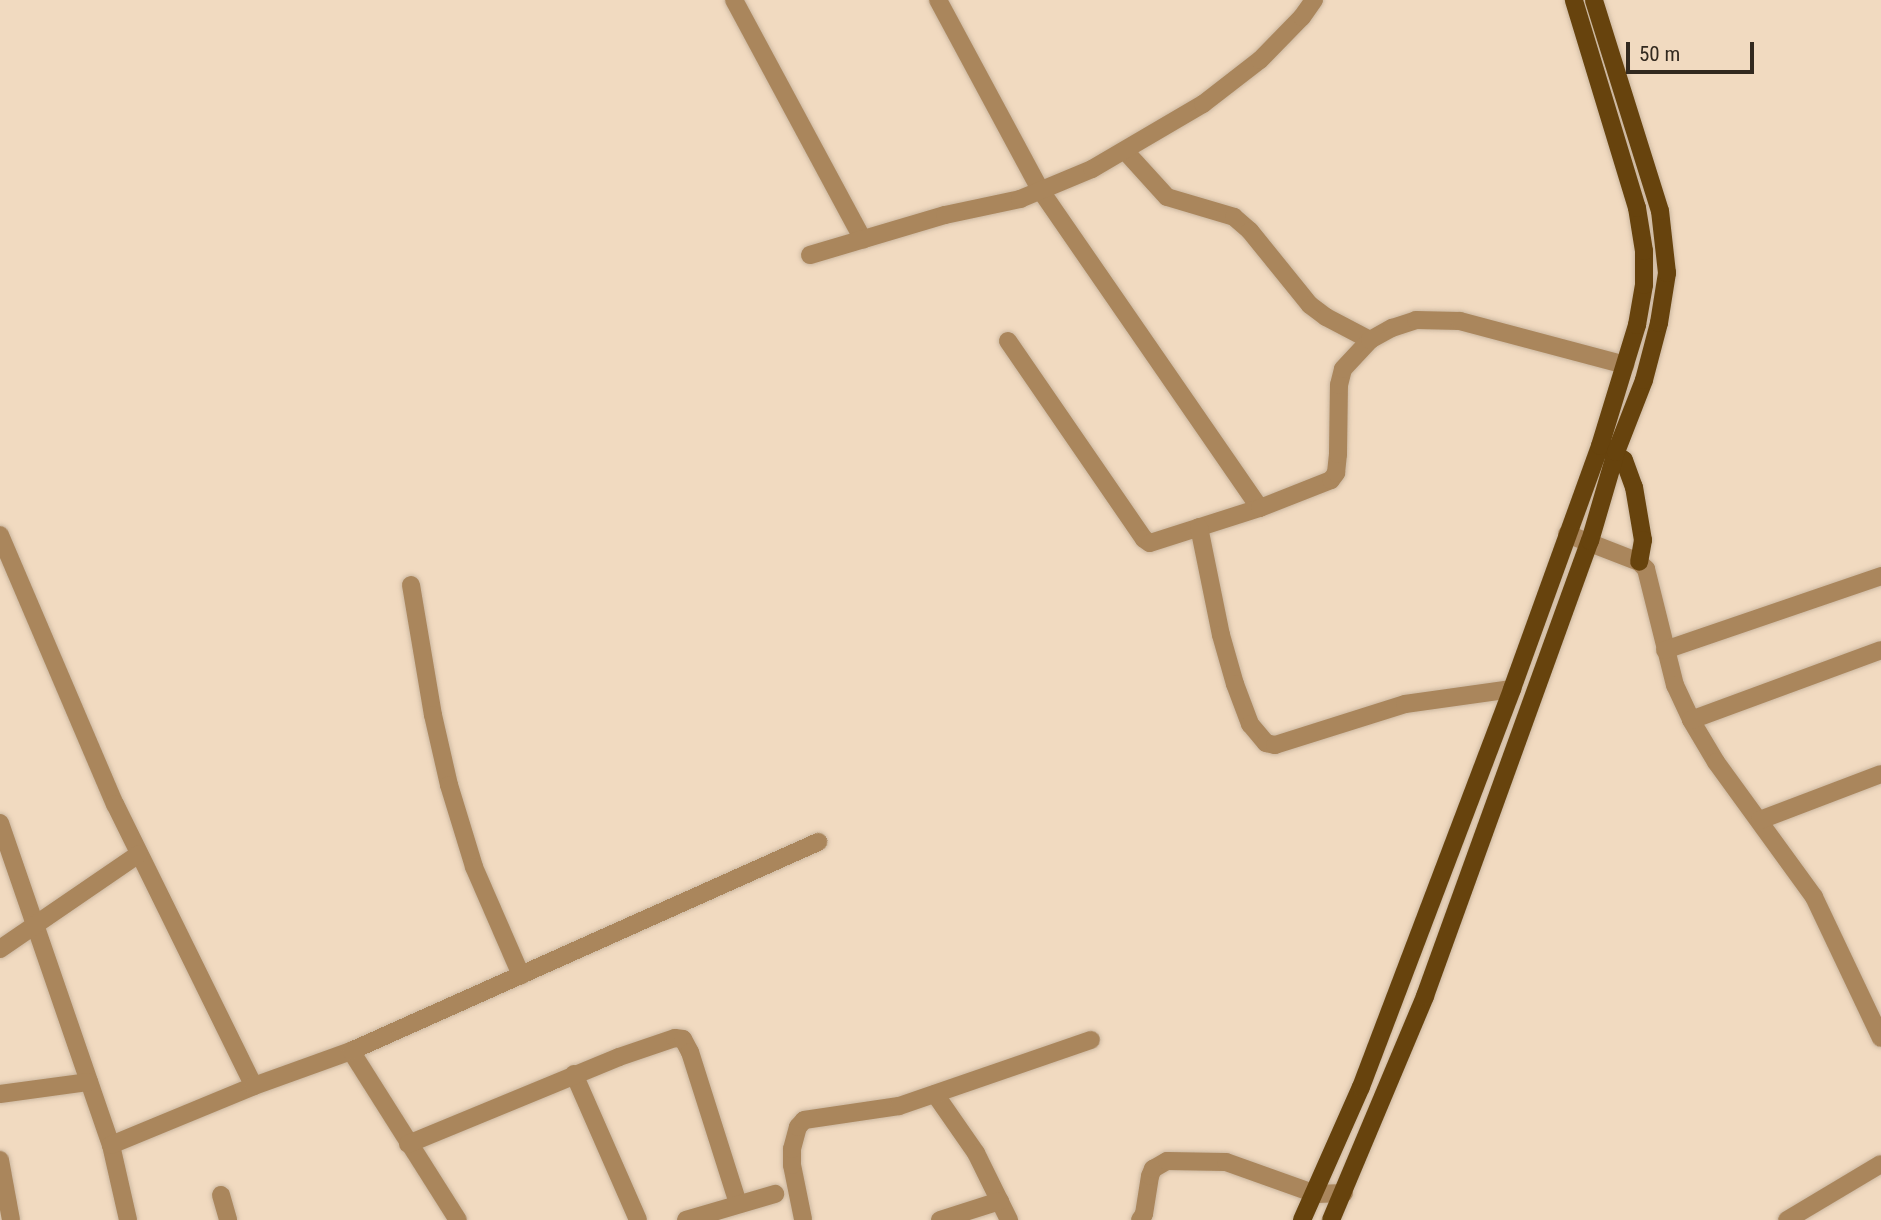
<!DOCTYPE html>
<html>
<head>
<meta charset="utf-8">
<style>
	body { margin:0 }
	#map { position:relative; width:1881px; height:1220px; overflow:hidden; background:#f1dac0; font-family:"Roboto Condensed",sans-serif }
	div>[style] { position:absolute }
	.roads { filter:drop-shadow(0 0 2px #cbb7a0) drop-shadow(0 0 2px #cbb7a0) }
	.minor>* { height:18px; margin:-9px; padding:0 9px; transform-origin:9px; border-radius:9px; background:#aa865c }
	.major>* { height:18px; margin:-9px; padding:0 9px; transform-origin:9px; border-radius:9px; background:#67430d }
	span { translate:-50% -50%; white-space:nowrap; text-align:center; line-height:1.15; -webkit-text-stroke:6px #f1dac0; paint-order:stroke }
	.scale { position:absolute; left:1626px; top:42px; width:128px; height:32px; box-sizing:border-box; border:4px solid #32291f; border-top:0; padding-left:9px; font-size:21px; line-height:24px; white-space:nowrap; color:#32291f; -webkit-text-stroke:5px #f1dac0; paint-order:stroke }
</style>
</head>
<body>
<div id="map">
	<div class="roads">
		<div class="minor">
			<div style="left:734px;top:0;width:272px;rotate:61.7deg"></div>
			<div style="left:938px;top:0;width:217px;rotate:61.7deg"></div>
			<div style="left:1041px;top:191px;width:385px;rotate:55.4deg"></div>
			<div style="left:1126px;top:152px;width:61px;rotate:47.7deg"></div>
			<div style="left:1167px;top:197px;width:70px;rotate:16.6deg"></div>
			<div style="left:1234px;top:217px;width:21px;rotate:41deg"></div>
			<div style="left:1250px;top:231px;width:95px;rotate:51deg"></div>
			<div style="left:1310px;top:305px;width:20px;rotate:37deg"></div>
			<div style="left:1326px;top:317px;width:50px;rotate:27.6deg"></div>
			<div style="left:810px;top:255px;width:141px;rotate:-16.5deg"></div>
			<div style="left:945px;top:215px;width:77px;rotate:-12deg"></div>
			<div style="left:1020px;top:199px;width:78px;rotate:-22.6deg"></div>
			<div style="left:1092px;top:169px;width:129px;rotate:-30.4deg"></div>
			<div style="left:1203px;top:104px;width:72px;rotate:-37.7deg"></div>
			<div style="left:1260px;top:60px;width:60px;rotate:-45.7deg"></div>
			<div style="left:1302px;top:17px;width:21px;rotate:-55deg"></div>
			<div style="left:1008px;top:341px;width:240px;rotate:55.5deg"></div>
			<div style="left:1144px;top:539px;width:7px;rotate:34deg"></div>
			<div style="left:1150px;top:543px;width:115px;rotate:-17.7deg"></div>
			<div style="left:1260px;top:508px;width:76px;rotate:-21.5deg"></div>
			<div style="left:1331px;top:480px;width:9px;rotate:-54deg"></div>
			<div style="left:1336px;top:473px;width:19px;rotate:-84deg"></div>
			<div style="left:1338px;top:454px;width:69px;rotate:-89.2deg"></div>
			<div style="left:1339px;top:385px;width:16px;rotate:-76deg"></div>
			<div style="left:1343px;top:369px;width:40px;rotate:-47deg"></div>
			<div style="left:1370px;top:340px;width:25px;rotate:-29deg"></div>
			<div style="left:1392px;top:328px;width:25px;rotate:-18deg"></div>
			<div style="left:1416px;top:320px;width:44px;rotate:1.3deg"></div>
			<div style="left:1460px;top:321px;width:171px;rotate:14.9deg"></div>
			<div style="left:1199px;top:527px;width:110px;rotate:78.5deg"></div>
			<div style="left:1221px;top:635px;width:51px;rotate:74.1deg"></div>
			<div style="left:1235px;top:684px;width:43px;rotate:69.4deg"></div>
			<div style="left:1250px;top:724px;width:25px;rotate:50deg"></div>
			<div style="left:1266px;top:743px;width:9px;rotate:13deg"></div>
			<div style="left:1275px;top:745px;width:136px;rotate:-17.5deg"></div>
			<div style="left:1405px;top:704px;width:108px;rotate:-8deg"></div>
			<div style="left:1567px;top:534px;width:77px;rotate:21.3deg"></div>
			<div style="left:1639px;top:562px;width:10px;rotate:45deg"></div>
			<div style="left:1646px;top:569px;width:120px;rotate:76deg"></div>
			<div style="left:1675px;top:685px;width:38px;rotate:65deg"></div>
			<div style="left:1691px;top:720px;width:49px;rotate:59.2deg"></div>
			<div style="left:1716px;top:762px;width:167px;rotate:54deg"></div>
			<div style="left:1814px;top:897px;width:156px;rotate:64.6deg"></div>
			<div style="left:0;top:535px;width:293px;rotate:66.9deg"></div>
			<div style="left:115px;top:804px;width:314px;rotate:63.8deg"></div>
			<div style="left:411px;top:585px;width:132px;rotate:80.4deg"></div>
			<div style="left:433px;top:715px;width:72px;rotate:77.1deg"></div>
			<div style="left:449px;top:785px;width:86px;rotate:73deg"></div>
			<div style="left:474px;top:867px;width:118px;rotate:66.5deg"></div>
			<div style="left:1665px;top:650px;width:228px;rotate:-18.9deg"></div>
			<div style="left:1691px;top:720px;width:202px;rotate:-20.2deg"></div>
			<div style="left:1760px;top:820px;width:129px;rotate:-20.8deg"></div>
			<div style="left:0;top:823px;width:341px;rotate:71deg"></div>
			<div style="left:111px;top:1145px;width:77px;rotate:77.2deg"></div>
			<div style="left:0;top:949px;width:168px;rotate:-34.4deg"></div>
			<div style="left:351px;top:1051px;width:200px;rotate:57.7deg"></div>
			<div style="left:574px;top:1074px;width:159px;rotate:66.3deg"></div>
			<div style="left:0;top:1094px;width:90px;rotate:-7.7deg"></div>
			<div style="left:935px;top:1094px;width:72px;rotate:55.2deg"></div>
			<div style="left:976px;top:1153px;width:75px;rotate:63.8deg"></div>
			<div style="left:408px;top:1144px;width:228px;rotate:-22.4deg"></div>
			<div style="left:619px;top:1057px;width:59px;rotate:-18.7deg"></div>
			<div style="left:675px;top:1038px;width:8px;rotate:7deg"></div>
			<div style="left:683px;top:1039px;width:15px;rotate:62deg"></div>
			<div style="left:690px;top:1052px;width:158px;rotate:72.4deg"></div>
			<div style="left:111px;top:1145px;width:155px;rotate:-22.4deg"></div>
			<div style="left:254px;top:1086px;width:103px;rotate:-19.8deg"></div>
			<div style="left:351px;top:1051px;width:512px;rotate:-24.11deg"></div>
			<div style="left:0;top:1160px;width:61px;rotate:79.6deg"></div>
			<div style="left:221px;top:1195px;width:26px;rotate:74deg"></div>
			<div style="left:803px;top:1219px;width:55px;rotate:-101.5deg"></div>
			<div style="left:792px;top:1165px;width:16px;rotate:-90deg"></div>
			<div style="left:792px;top:1149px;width:23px;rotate:-75deg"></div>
			<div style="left:798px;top:1127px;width:9px;rotate:-49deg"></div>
			<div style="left:804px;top:1120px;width:96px;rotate:-8.4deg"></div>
			<div style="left:899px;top:1106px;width:203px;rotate:-19deg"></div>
			<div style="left:686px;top:1220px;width:93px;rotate:-16.3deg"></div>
			<div style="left:940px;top:1220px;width:63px;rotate:-17.6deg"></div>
			<div style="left:1140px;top:1220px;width:7px;rotate:-56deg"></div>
			<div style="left:1144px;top:1214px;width:38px;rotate:-81deg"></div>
			<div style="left:1150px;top:1176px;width:8px;rotate:-67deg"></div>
			<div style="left:1153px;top:1169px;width:16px;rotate:-30deg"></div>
			<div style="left:1167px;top:1161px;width:59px;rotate:1deg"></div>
			<div style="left:1226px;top:1162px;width:96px;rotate:19.6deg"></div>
			<div style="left:1316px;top:1194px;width:28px;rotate:-2deg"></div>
			<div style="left:1787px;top:1220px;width:109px;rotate:-30.8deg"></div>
		</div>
		<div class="major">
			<div style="left:1610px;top:450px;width:17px;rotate:36deg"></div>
			<div style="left:1624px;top:460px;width:29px;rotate:70deg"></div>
			<div style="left:1634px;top:487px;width:54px;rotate:80.4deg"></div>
			<div style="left:1643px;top:540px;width:22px;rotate:100deg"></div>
			<div style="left:1302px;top:1220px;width:145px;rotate:-66.1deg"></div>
			<div style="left:1361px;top:1087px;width:426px;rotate:-69.2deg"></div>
			<div style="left:1512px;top:689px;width:258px;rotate:-70.1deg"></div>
			<div style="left:1600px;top:446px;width:127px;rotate:-73deg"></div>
			<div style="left:1637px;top:325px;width:41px;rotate:-80.1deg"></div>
			<div style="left:1644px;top:285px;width:34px;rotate:-90deg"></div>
			<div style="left:1644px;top:251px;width:44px;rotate:-99.2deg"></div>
			<div style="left:1637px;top:208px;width:217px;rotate:-106.9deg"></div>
			<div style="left:1331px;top:1220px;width:243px;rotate:-67.2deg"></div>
			<div style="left:1425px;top:996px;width:484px;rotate:-70.1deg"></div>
			<div style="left:1590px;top:541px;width:93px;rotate:-73.7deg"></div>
			<div style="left:1616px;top:452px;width:77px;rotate:-68.7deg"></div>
			<div style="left:1644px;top:380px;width:59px;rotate:-75.3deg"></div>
			<div style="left:1659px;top:323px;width:51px;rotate:-80.9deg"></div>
			<div style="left:1667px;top:273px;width:62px;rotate:-96.4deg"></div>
			<div style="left:1660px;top:211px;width:221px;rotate:-107.4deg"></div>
		</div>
	</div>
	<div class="scale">50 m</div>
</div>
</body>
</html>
